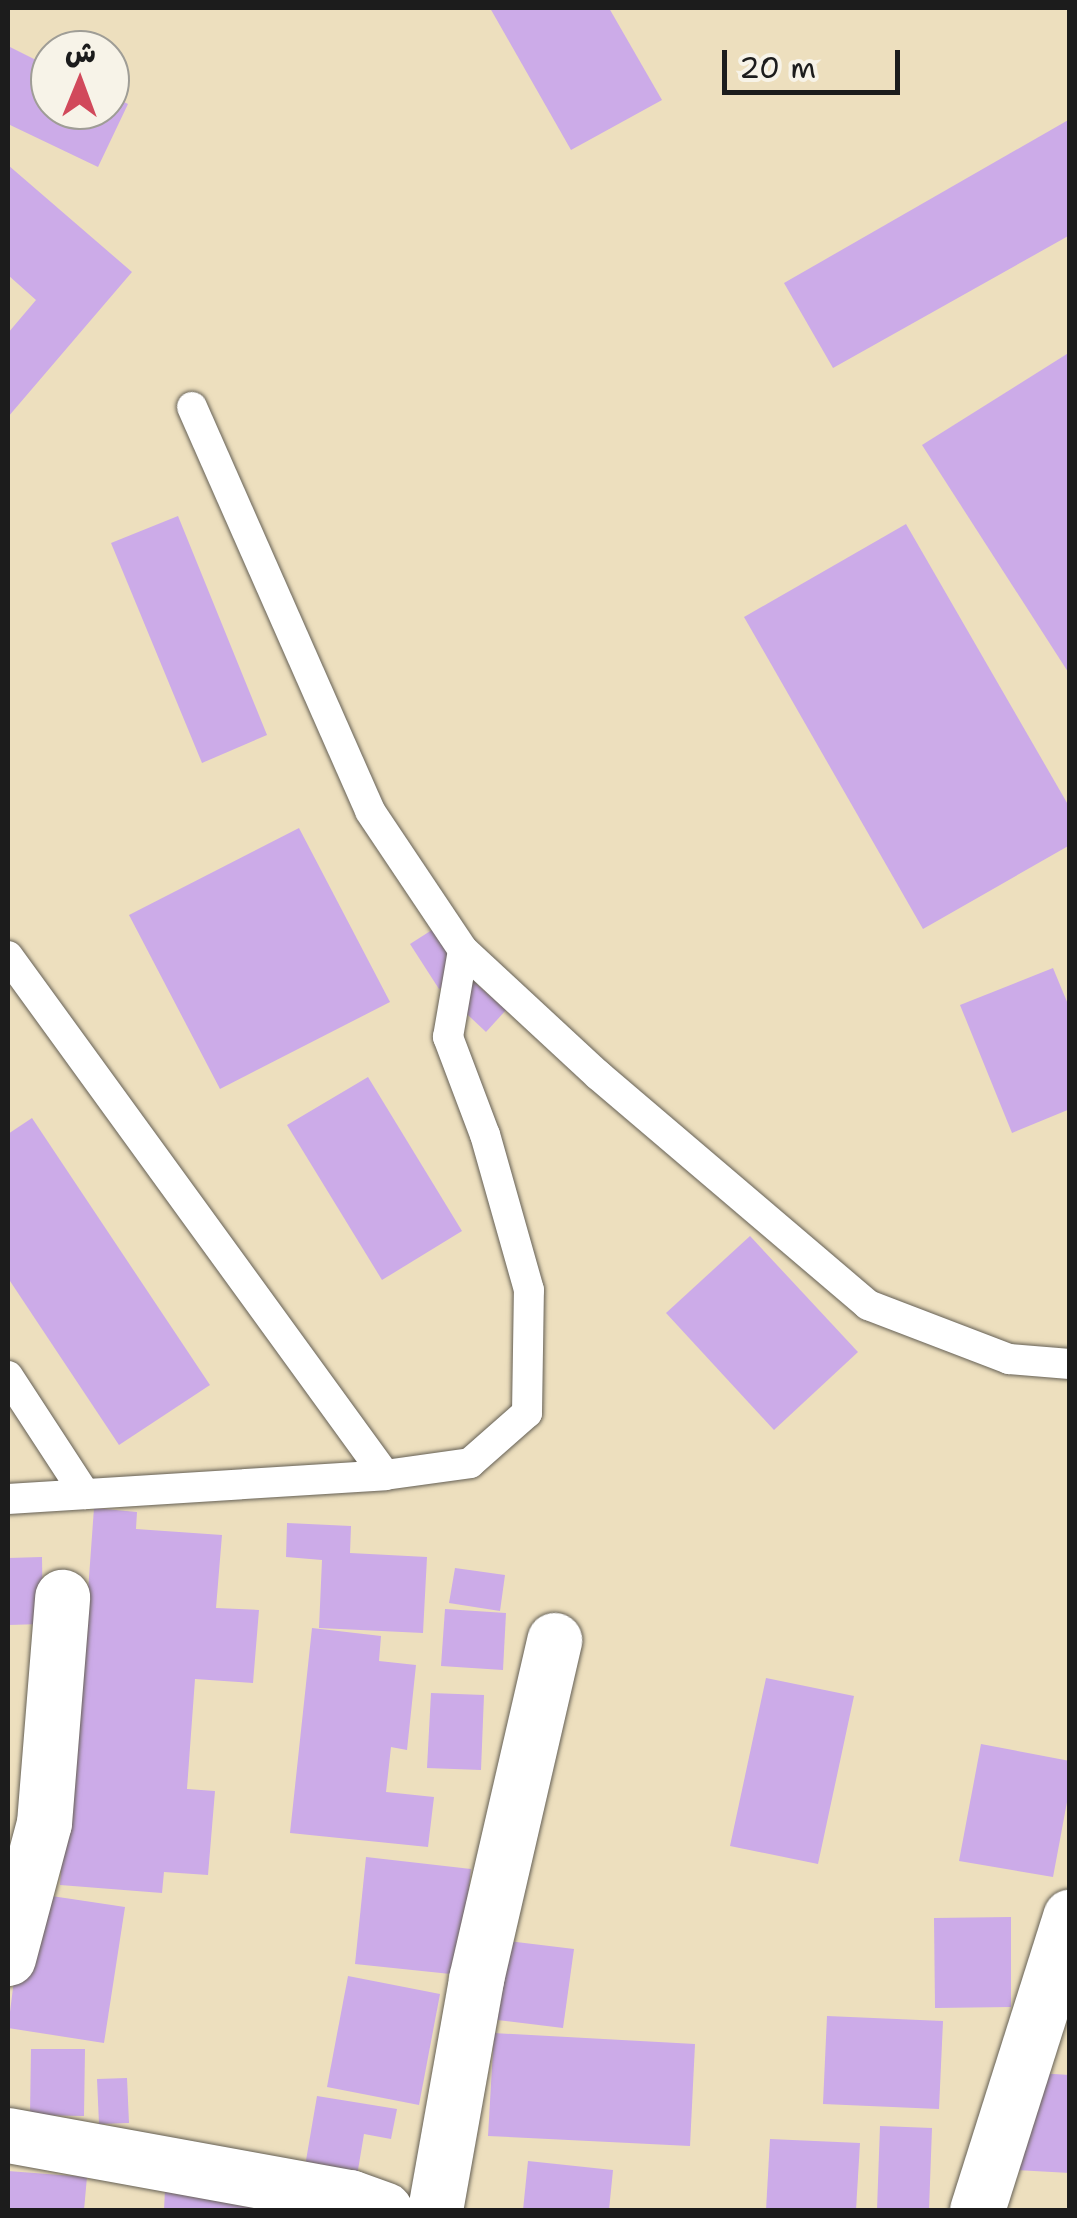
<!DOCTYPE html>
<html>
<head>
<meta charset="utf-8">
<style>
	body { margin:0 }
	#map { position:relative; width:1077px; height:2218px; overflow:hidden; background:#eddfbe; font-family:"Shantell Sans","Playpen Sans Arabic",sans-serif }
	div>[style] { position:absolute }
	.building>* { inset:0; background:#ccabe8 }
	.roads { filter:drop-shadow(0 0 2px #656055) drop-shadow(0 0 2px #656055) }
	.lane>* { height:30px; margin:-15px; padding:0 15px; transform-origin:15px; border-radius:15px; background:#fff }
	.street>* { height:55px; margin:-27.5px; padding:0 27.5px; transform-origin:27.5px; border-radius:27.5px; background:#fff }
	span { translate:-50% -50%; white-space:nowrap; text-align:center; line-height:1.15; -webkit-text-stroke:10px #f7f3e8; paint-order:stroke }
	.frame { position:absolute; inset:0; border:10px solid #1c1c1c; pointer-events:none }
	.north { position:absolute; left:30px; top:30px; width:100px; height:100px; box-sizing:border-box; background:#f7f3e8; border:2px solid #9f9d96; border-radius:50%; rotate:1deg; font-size:28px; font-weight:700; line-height:40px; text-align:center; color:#1c1c1c }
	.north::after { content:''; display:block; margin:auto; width:35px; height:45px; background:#d1495b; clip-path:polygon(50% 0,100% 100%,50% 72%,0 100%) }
	.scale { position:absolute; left:722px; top:50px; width:178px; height:45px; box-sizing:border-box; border:5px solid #1c1c1c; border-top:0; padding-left:12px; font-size:30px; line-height:35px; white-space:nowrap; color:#1c1c1c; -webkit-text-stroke:8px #f7f3e8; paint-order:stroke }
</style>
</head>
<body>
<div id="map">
	<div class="building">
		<div style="clip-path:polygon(490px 8px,609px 8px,662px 100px,571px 150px)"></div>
		<div style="clip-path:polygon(8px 46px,50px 67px,50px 110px,110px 110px,110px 95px,128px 104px,98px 167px,8px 124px)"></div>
		<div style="clip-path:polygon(1070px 119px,1070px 235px,833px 368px,784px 283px)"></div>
		<div style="clip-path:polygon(8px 165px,132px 272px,8px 417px,8px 333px,36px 300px,8px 275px)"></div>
		<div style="clip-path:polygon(1070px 352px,1070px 675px,922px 445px)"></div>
		<div style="clip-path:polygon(178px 516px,267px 735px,202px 763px,111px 543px)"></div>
		<div style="clip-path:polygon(906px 524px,1070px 808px,1070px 845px,923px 929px,744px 617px)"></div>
		<div style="clip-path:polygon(299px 828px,390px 1002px,220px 1089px,129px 915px)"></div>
		<div style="clip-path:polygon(435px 928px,464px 973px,439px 989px,410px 944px)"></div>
		<div style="clip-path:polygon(1053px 968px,1070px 1009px,1070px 1109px,1012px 1133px,960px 1005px)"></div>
		<div style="clip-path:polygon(472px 980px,506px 1010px,486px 1032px,453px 1001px)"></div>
		<div style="clip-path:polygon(368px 1077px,462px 1231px,382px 1280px,287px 1125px)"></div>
		<div style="clip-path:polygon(32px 1118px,210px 1385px,119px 1445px,8px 1278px,8px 1134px)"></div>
		<div style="clip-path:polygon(750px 1236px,858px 1352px,774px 1430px,666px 1313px)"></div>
		<div style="clip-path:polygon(94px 1508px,137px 1512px,136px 1529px,222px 1535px,216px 1608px,259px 1610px,253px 1683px,195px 1679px,187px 1789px,215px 1791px,208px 1875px,164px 1872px,162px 1893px,60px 1885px,67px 1783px,74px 1785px)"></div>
		<div style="clip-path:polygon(287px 1523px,351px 1526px,350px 1553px,427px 1557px,423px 1633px,319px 1628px,322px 1560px,286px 1557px)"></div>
		<div style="clip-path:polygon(42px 1557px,43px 1624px,8px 1625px,8px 1558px)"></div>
		<div style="clip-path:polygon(455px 1568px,505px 1575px,500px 1611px,449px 1603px)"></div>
		<div style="clip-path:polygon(445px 1609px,506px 1613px,503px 1670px,441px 1666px)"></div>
		<div style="clip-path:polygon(312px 1628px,381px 1636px,379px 1661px,416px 1665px,407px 1750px,391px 1747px,386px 1792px,434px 1797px,428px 1847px,290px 1833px)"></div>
		<div style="clip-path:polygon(766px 1678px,854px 1696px,818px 1864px,730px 1846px)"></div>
		<div style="clip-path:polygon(431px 1693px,484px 1695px,481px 1770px,427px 1768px)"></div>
		<div style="clip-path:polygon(981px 1744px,1070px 1761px,1070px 1786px,1053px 1877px,959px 1861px)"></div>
		<div style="clip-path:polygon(366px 1857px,471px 1869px,460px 1975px,355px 1964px)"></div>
		<div style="clip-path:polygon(25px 1892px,125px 1907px,104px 2043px,8px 2028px)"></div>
		<div style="clip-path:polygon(1011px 1917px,1011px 2007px,935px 2008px,934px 1918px)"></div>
		<div style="clip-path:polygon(499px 1940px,574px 1949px,563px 2028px,489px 2019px)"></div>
		<div style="clip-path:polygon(348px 1976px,440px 1994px,419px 2105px,327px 2087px)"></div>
		<div style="clip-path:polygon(827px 2016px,943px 2021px,939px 2109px,823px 2104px)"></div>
		<div style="clip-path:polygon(494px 2033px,695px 2044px,690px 2146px,488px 2136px)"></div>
		<div style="clip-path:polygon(31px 2049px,85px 2049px,84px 2116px,30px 2115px)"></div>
		<div style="clip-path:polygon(1022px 2072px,1070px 2075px,1070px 2173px,1015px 2170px)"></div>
		<div style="clip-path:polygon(127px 2078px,129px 2123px,99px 2124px,97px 2079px)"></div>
		<div style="clip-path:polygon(317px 2096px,397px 2109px,391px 2139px,364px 2134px,355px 2188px,303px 2178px)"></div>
		<div style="clip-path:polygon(880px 2126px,932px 2128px,929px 2210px,877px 2210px)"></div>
		<div style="clip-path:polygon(770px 2139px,860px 2143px,856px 2210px,766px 2210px)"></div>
		<div style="clip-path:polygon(528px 2161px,613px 2170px,609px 2210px,523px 2210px)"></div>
		<div style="clip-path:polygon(8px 2171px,87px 2177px,84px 2210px,8px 2210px)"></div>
		<div style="clip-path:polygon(165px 2190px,253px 2194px,252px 2210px,164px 2210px)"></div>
	</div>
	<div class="roads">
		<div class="lane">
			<div style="left:192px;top:407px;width:441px;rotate:66.2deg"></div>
			<div style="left:370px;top:811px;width:167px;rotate:56.2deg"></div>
			<div style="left:463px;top:950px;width:184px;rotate:42.8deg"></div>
			<div style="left:598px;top:1075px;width:355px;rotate:40.4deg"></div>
			<div style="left:868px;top:1305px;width:151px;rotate:21deg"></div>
			<div style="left:1009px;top:1359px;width:61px;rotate:4.7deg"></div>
			<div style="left:8px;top:956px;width:641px;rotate:54.01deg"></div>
			<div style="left:8px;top:1376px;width:141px;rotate:56.9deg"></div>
			<div style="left:8px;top:1499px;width:378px;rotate:-3.6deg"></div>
			<div style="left:385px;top:1475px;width:86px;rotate:-8deg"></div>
			<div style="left:470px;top:1463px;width:76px;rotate:-41.3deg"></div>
			<div style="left:527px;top:1413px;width:123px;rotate:-89.1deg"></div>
			<div style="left:529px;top:1290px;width:161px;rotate:-105.8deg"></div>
			<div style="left:485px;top:1135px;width:105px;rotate:-110.7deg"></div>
			<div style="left:448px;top:1037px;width:88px;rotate:-80.2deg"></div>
		</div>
		<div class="street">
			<div style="left:8px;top:1958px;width:140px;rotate:-75.1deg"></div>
			<div style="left:44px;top:1823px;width:227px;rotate:-85.4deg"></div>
			<div style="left:8px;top:2135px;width:348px;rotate:10.3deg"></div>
			<div style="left:350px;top:2197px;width:37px;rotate:20deg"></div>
			<div style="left:435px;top:2210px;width:235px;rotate:-79.9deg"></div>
			<div style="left:476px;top:1979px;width:348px;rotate:-77deg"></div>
			<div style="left:977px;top:2210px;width:308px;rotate:-72.4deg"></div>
		</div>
	</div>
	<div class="frame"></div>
	<div class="north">ش</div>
	<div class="scale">20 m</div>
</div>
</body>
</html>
